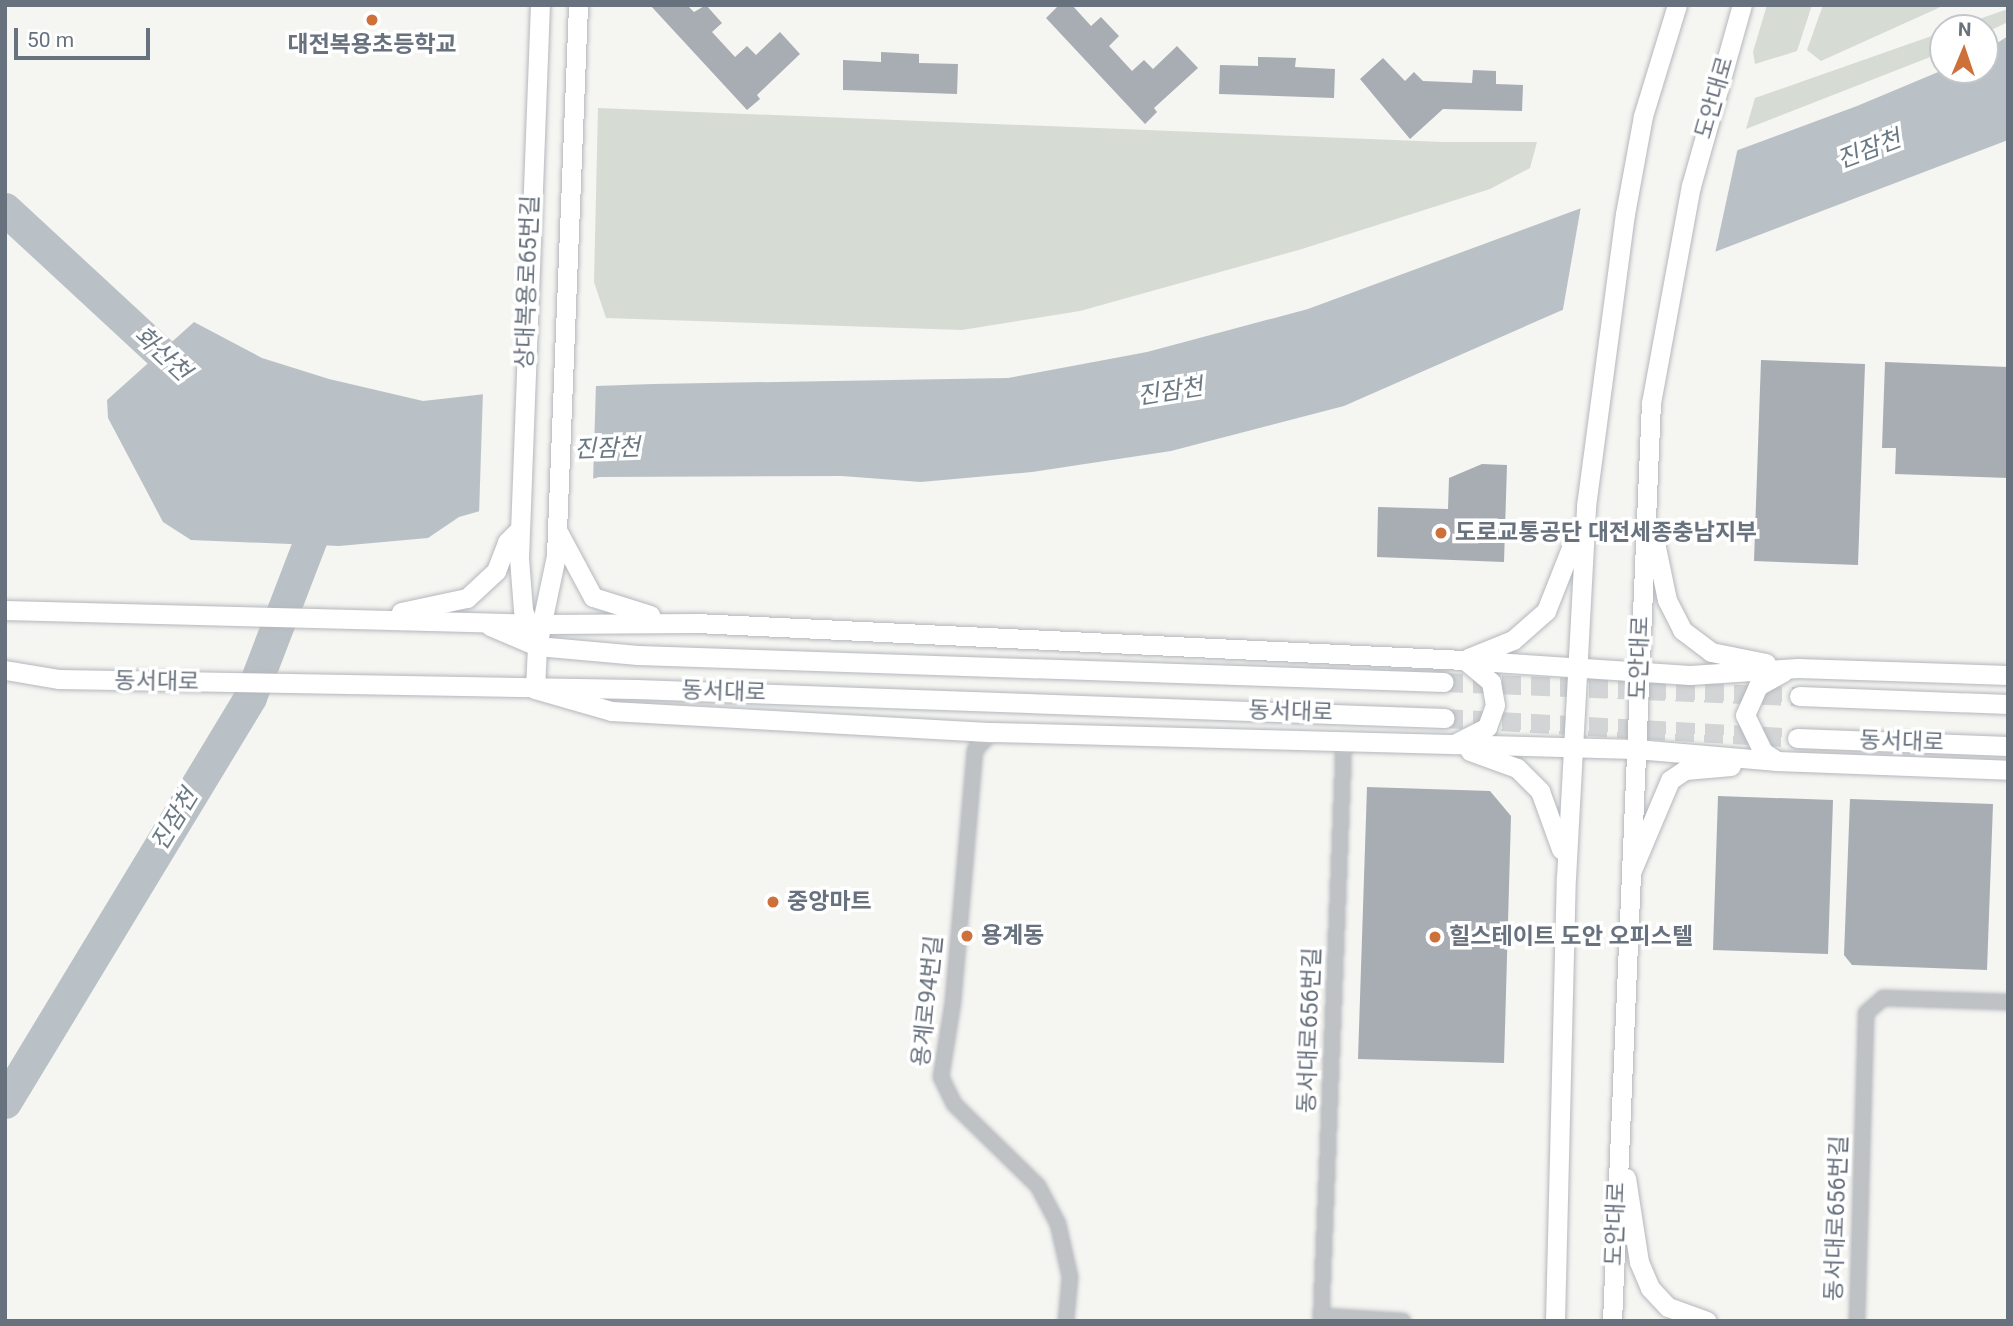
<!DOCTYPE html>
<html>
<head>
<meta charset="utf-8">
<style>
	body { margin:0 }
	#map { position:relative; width:2013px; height:1326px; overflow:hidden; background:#f5f5f2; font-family:Roboto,"Noto Sans KR",sans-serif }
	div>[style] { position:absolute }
	.green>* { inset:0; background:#d6dbd4 }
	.water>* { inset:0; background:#bac1c6 }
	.pier>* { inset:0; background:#f5f5f2 }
	.river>* { height:33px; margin:-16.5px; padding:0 16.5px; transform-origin:16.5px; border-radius:16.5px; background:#bac1c6 }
	.building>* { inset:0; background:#a8adb3 }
	.secondary-tunnel>* { height:19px; margin-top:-9.5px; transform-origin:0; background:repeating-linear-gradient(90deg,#d2d4d5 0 19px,transparent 0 29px) }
	.roads { filter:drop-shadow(0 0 2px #b4b7bc) drop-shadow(0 0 2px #b4b7bc) }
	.street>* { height:14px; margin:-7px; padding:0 7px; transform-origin:7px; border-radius:7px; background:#bfc2c5 }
	.secondary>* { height:19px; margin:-9.5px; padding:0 9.5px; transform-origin:9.5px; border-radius:9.5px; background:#fff }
	.dots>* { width:19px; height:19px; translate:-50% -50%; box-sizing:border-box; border:4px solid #fff; border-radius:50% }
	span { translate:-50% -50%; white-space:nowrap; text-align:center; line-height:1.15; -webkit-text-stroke:7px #fff; paint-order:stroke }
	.poi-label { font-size:23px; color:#68727f; font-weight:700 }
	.left { translate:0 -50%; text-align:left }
	.street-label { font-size:23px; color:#68727f }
	.water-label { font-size:24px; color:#697883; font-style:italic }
	.frame { position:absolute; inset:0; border:7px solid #68727f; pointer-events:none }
	.north { position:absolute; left:1929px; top:14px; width:70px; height:70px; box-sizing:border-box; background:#fff; border:2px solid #c3c7cc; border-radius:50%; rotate:2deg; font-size:19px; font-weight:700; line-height:28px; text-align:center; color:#68727f }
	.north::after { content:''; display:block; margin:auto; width:24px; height:32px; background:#ce7039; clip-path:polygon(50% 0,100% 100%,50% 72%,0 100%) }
	.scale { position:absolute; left:14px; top:28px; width:136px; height:32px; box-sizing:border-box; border:4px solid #68727f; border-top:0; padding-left:9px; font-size:21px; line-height:24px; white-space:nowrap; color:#68727f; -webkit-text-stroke:5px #fff; paint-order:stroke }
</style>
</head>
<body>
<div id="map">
	<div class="green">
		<div style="clip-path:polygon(1767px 5px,1812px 5px,1797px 51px,1755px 64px,1753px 52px)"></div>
		<div style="clip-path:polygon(1823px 5px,1945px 5px,1821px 61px,1807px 50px)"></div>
		<div style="clip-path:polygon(2008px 9px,2008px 22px,1985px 33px,1985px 28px,1953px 28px)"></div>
		<div style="clip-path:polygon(1943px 32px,1943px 52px,1746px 129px,1755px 98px)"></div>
		<div style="clip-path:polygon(598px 108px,1443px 142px,1537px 142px,1530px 168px,1490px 189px,1302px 249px,1080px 311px,962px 330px,606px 318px,594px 282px)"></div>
	</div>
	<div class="water">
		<div style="clip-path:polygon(2008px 36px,2008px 140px,1560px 311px,1344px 406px,1171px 451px,1032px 472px,921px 482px,842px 476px,599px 477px,459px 517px,428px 538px,339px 546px,191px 540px,163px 522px,108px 418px,107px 400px,194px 322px,262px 358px,329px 379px,423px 401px,538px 388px,653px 384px,1008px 378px,1147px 352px,1308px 309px,1857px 106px,1943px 70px,1985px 70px,1985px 51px)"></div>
	</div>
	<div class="pier">
		<div style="clip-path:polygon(1738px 147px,1714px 258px,1562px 315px,1581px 206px)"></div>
		<div style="clip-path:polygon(596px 383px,593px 483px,479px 515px,483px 391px)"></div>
	</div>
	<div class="river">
		<div style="left:5px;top:209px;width:256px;rotate:42.8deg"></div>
		<div style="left:5px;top:1102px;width:473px;rotate:-58.8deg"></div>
		<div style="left:250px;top:697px;width:207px;rotate:-69deg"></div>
	</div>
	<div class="building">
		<div style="clip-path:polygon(650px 5px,687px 5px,694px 12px,706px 5px,722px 23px,712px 32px,735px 57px,747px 46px,756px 55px,780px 32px,800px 54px,757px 95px,760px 99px,747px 110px)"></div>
		<div style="clip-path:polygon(1059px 5px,1072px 5px,1091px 26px,1101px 17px,1119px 36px,1109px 46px,1132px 71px,1144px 60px,1153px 69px,1177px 46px,1198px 68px,1154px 108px,1157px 112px,1145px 124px,1046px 18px)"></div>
		<div style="clip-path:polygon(881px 52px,919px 54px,919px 63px,958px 64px,957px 94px,843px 90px,843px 60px,881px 62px)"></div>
		<div style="clip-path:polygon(1258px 57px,1296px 58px,1295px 67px,1335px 69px,1334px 98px,1219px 94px,1220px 65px,1258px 66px)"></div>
		<div style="clip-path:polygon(1383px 58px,1405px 81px,1414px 72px,1423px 81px,1472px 83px,1473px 70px,1496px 71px,1496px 84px,1523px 85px,1522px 111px,1443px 109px,1410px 139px,1360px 79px)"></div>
		<div style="clip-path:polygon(1761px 360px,1865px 364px,1858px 565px,1754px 561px)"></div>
		<div style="clip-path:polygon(1885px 362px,2008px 367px,2008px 478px,1895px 474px,1896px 448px,1882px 448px)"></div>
		<div style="clip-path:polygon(1482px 464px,1507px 465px,1504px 562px,1377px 557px,1378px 507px,1448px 509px,1449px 478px)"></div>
		<div style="clip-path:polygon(1367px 787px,1490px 791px,1511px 816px,1504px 1063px,1358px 1059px)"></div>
		<div style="clip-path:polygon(1718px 796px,1833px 800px,1828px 954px,1713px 950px)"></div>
		<div style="clip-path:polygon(1850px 799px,1993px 804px,1987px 970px,1852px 965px,1844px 955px)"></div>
	</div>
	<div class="secondary-tunnel">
		<div style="left:1444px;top:682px;width:355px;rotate:2.3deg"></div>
		<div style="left:1444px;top:718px;width:354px;rotate:3.2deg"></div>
	</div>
	<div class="roads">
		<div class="street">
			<div style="left:992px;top:732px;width:25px;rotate:133deg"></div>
			<div style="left:975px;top:750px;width:253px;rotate:95deg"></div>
			<div style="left:953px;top:1002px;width:76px;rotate:99.1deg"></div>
			<div style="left:941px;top:1077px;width:30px;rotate:64deg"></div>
			<div style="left:954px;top:1104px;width:117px;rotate:44.3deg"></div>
			<div style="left:1038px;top:1186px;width:43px;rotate:62.2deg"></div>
			<div style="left:1058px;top:1224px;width:54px;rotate:77.2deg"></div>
			<div style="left:1070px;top:1277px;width:44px;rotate:95.2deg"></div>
			<div style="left:1321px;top:1316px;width:82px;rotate:3.5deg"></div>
			<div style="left:1321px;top:1321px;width:580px;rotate:-87.73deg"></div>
			<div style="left:1857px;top:1321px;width:308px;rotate:-88.3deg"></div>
			<div style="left:1866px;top:1013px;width:23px;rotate:-41deg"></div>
			<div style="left:1883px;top:998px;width:125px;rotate:1.8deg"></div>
		</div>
		<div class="secondary">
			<div style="left:557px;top:530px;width:76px;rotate:61.8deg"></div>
			<div style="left:593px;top:597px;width:60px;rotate:17.5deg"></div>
			<div style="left:1653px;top:533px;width:68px;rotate:78.2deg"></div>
			<div style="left:1667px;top:600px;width:34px;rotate:63deg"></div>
			<div style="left:1682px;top:630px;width:36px;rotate:37deg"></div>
			<div style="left:1711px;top:652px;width:56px;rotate:11.3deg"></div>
			<div style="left:5px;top:610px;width:539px;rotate:1.49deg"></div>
			<div style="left:544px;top:624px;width:152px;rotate:-0.4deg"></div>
			<div style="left:696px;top:623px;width:769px;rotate:2.76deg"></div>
			<div style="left:1464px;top:660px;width:226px;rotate:3.8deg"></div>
			<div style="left:1690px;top:675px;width:108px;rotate:-3.7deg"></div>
			<div style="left:1798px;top:668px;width:210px;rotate:1.9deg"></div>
			<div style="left:401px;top:612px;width:67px;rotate:-12deg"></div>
			<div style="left:467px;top:598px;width:40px;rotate:-43deg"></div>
			<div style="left:496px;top:571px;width:31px;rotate:-69deg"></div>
			<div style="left:507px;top:542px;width:18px;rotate:-45deg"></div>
			<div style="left:490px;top:626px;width:51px;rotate:23.1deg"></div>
			<div style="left:537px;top:646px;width:101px;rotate:5.1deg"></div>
			<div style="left:638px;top:655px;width:806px;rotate:1.92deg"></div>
			<div style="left:531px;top:632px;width:23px;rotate:-110deg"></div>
			<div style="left:523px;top:610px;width:52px;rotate:-94.4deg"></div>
			<div style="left:519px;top:558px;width:553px;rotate:-87.83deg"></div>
			<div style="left:1468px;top:658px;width:48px;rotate:-21.8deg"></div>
			<div style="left:1513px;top:640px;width:44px;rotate:-41.3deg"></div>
			<div style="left:1546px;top:611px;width:87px;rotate:-68.4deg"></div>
			<div style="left:5px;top:670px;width:55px;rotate:9.5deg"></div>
			<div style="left:59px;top:679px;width:577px;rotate:0.99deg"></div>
			<div style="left:636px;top:689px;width:809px;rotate:2.06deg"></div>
			<div style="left:535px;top:689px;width:79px;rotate:16.1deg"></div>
			<div style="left:611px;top:711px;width:382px;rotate:3.2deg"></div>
			<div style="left:992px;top:732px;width:644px;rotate:1.51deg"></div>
			<div style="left:1636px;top:749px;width:142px;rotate:4.9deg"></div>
			<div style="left:1777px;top:761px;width:231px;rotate:2.2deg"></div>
			<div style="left:535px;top:689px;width:43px;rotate:-87.3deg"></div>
			<div style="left:537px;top:646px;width:92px;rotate:-78.1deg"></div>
			<div style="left:556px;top:556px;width:551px;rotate:-87.71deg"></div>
			<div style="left:1799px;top:696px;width:209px;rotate:2.2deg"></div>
			<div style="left:1797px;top:738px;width:211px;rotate:2.2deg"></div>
			<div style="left:1456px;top:743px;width:35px;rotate:-27deg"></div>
			<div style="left:1487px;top:727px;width:23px;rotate:-70deg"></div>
			<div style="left:1495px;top:705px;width:23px;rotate:-100deg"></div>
			<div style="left:1491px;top:682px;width:34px;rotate:-140deg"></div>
			<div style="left:1470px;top:751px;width:50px;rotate:19.9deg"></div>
			<div style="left:1517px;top:768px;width:33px;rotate:45deg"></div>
			<div style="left:1540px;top:791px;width:62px;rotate:70.1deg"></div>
			<div style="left:1777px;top:761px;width:17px;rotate:-147deg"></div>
			<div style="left:1763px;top:752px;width:41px;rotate:-115.9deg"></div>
			<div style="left:1745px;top:715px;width:32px;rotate:-66deg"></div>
			<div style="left:1758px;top:686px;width:29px;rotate:-29deg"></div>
			<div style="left:1632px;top:870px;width:98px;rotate:-67.1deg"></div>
			<div style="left:1670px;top:780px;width:18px;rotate:-34deg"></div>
			<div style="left:1685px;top:770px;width:46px;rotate:-5deg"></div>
			<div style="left:1626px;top:1178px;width:85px;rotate:81.2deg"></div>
			<div style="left:1639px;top:1262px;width:28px;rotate:67deg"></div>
			<div style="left:1650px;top:1288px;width:26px;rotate:47deg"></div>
			<div style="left:1668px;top:1307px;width:41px;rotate:19.7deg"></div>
			<div style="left:1555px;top:1321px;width:443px;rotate:-88.6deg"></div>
			<div style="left:1566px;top:878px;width:373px;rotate:-86.9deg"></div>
			<div style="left:1586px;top:506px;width:295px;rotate:-82.4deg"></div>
			<div style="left:1625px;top:214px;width:100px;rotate:-79.6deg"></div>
			<div style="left:1643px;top:116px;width:116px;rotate:-73deg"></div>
			<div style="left:1612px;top:1321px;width:919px;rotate:-87.57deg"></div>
			<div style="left:1651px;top:403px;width:221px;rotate:-79.6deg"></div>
			<div style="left:1691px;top:186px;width:188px;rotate:-74.3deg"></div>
		</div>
	</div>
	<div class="dots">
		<div style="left:372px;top:20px;background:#ce7039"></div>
		<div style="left:1441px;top:533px;background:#ce7039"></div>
		<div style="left:773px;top:902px;background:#ce7039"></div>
		<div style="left:967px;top:936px;background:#ce7039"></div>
		<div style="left:1435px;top:937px;background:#ce7039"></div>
	</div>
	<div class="poi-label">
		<span style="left:372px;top:45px">대전복용초등학교</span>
		<span class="left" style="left:1455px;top:533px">도로교통공단 대전세종충남지부</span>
		<span class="left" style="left:787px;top:902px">중앙마트</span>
		<span class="left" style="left:981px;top:936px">용계동</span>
		<span class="left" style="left:1449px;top:937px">힐스테이트 도안 오피스텔</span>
	</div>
	<div class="street-label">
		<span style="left:1715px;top:98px;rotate:-74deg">도안대로</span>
		<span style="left:528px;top:282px;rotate:-88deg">상대복용로65번길</span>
		<span style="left:1640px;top:658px;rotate:-88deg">도안대로</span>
		<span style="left:157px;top:682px;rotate:1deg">동서대로</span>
		<span style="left:724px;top:692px;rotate:2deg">동서대로</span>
		<span style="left:1291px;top:712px;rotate:2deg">동서대로</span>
		<span style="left:1902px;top:742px;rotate:2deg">동서대로</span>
		<span style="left:928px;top:1001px;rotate:-84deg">용계로94번길</span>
		<span style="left:1310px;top:1030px;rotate:-88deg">동서대로656번길</span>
		<span style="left:1837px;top:1218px;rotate:-88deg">동서대로656번길</span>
		<span style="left:1616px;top:1224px;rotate:-88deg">도안대로</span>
	</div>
	<div class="water-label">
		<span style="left:1869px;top:150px;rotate:-21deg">진잠천</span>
		<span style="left:162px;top:354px;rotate:43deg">화산천</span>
		<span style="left:1170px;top:392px;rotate:-9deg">진잠천</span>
		<span style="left:607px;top:449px;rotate:-2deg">진잠천</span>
		<span style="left:175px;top:820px;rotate:-59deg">진잠천</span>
	</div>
	<div class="frame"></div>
	<div class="north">N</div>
	<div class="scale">50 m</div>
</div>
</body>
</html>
